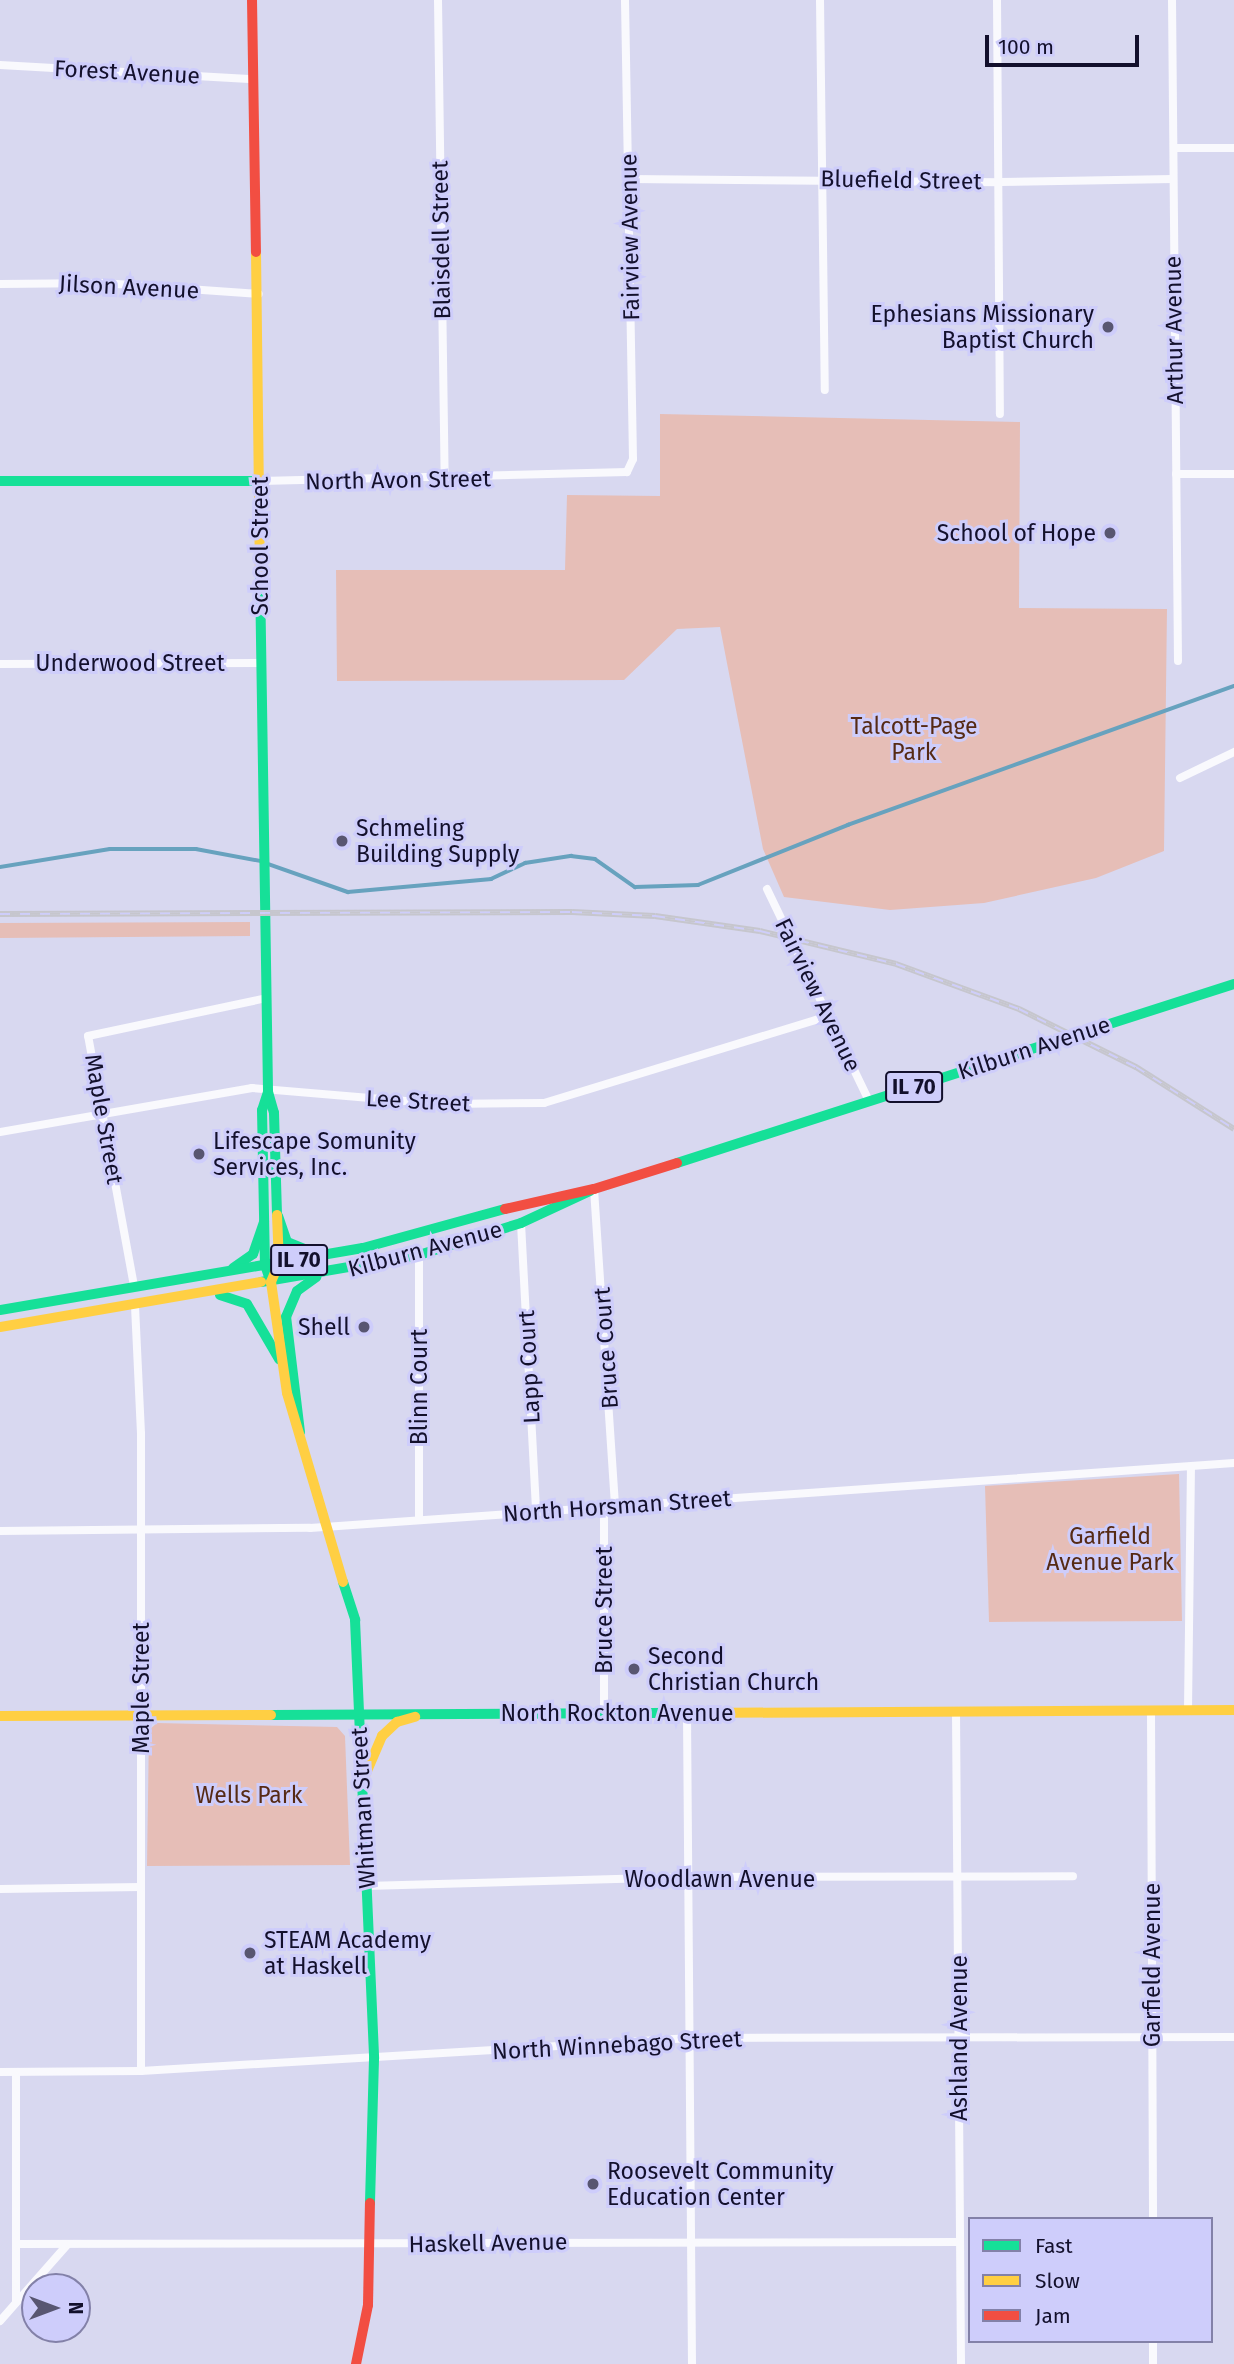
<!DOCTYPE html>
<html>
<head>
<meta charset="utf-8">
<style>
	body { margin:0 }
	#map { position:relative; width:1234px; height:2364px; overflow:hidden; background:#d8d8f0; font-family:"Fira Sans",sans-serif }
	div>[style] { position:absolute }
	.green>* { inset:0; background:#e6beb7 }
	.stream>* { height:3.5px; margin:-1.75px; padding:0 1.75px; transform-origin:1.75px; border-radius:1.75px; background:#67a2be }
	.street>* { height:8px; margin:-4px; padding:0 4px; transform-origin:4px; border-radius:4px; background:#f9f9fd }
	.fast>* { height:10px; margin:-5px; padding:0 5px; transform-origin:5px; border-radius:5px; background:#16e098 }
	.slow>* { height:10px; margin:-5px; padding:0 5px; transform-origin:5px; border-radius:5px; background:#ffcf43 }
	.jam>* { height:10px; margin:-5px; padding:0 5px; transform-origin:5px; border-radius:5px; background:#f24e42 }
	.rail>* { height:6px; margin-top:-3px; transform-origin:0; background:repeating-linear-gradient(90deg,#cecdfb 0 10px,#c6c6cd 0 20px); box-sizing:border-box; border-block:2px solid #c6c6cd }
	.dots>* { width:19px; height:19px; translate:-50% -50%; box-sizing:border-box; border:4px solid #cecdfb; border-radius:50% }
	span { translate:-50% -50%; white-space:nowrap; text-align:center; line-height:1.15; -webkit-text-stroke:6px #cecdfb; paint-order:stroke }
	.shield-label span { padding:2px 5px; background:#cecdfb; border:2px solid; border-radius:5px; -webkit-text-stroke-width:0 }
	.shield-label { font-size:21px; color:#13102c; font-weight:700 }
	.street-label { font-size:23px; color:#13102c }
	.poi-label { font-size:23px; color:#13102c }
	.right { translate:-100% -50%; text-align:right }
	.left { translate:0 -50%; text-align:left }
	.park-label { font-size:23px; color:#562a14 }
	.legend { position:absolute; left:968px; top:2217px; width:245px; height:126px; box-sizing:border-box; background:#cecdfb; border:2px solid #8381a8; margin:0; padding:9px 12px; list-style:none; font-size:21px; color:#13102c }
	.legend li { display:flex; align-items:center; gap:14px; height:35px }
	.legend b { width:35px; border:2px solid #8381a8 }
	.north { position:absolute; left:21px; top:2273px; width:70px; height:70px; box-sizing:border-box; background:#cecdfb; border:2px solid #8381a8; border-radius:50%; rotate:90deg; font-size:19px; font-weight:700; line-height:28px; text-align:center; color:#13102c }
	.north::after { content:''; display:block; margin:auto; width:24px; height:32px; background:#585671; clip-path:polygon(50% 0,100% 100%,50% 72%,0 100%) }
	.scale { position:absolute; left:985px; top:35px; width:154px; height:32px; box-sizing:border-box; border:4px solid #13102c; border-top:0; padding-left:9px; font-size:21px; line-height:24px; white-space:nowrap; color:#13102c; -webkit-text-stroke:5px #cecdfb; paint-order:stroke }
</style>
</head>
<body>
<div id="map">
	<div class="green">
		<div style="clip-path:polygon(660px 414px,1020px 422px,1019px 608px,1167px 609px,1164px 851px,1096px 878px,984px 903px,890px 910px,784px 897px,763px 849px,720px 627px,677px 629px,624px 680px,337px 681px,336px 570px,565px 570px,567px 495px,660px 496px)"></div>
		<div style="clip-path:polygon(250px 922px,250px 936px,0 938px,0 923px)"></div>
		<div style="clip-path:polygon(1179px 1474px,1182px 1621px,989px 1622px,985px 1486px)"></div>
		<div style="clip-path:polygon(157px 1723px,337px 1727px,345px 1736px,350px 1865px,147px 1866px,149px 1730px)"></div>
	</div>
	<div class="stream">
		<div style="left:268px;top:864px;width:85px;rotate:19.3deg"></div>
		<div style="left:348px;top:892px;width:144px;rotate:-5.2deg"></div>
		<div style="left:491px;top:879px;width:38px;rotate:-25deg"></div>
		<div style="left:525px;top:863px;width:47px;rotate:-8.7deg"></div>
		<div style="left:571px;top:856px;width:24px;rotate:7deg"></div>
		<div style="left:595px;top:859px;width:49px;rotate:35deg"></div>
		<div style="left:635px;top:887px;width:63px;rotate:-1.8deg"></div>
		<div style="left:698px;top:885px;width:162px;rotate:-21.8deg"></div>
		<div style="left:848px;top:825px;width:410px;rotate:-19.8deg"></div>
		<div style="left:0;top:867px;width:111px;rotate:-9.3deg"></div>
		<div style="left:110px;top:849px;width:86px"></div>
		<div style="left:196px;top:849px;width:66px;rotate:10.5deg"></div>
	</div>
	<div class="street">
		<div style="left:438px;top:0;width:480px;rotate:89.2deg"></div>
		<div style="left:820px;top:0;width:390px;rotate:89.3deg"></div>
		<div style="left:997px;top:0;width:414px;rotate:89.6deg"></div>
		<div style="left:1172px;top:0;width:661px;rotate:89.48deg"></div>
		<div style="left:0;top:65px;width:254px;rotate:3.2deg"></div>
		<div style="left:1174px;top:148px;width:60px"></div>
		<div style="left:629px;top:179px;width:371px;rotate:0.5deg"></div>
		<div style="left:1000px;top:182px;width:173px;rotate:-1deg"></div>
		<div style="left:0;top:284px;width:102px;rotate:-0.6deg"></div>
		<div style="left:102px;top:283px;width:157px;rotate:4deg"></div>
		<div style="left:1176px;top:474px;width:58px"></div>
		<div style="left:260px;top:481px;width:367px;rotate:-1.4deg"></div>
		<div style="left:627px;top:472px;width:14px;rotate:-65deg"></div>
		<div style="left:633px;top:459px;width:459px;rotate:-91deg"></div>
		<div style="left:0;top:664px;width:261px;rotate:-0.2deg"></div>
		<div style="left:1180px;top:778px;width:60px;rotate:-25.7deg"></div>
		<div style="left:767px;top:889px;width:235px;rotate:64.3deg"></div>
		<div style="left:0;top:1132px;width:256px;rotate:-9.9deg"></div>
		<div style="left:252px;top:1088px;width:193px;rotate:4.8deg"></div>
		<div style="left:444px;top:1104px;width:100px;rotate:-0.6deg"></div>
		<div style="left:544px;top:1103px;width:297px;rotate:-17deg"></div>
		<div style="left:594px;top:1189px;width:318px;rotate:86.2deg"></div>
		<div style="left:521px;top:1223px;width:288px;rotate:87deg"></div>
		<div style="left:419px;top:1255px;width:264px;rotate:90deg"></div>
		<div style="left:134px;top:1286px;width:254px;rotate:-100.4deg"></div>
		<div style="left:88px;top:1036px;width:183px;rotate:-12deg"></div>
		<div style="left:135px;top:1306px;width:128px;rotate:87.3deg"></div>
		<div style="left:141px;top:1434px;width:637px;rotate:90deg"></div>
		<div style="left:604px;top:1507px;width:206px;rotate:90deg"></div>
		<div style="left:0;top:1531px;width:310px;rotate:-0.6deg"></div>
		<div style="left:310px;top:1528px;width:926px;rotate:-4.02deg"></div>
		<div style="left:1188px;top:1710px;width:243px;rotate:-89.3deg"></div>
		<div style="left:956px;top:1712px;width:652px;rotate:89.56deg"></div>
		<div style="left:1151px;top:1712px;width:507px;rotate:89.77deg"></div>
		<div style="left:687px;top:1714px;width:650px;rotate:89.56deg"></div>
		<div style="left:366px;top:1886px;width:322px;rotate:-1.6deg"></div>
		<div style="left:688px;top:1877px;width:385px;rotate:-0.1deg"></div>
		<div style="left:0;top:1889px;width:141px;rotate:-0.8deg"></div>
		<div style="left:0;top:2072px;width:141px;rotate:-0.4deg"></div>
		<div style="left:141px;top:2071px;width:551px;rotate:-3.43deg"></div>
		<div style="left:691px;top:2038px;width:543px;rotate:-0.11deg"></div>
		<div style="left:16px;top:2072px;width:230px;rotate:90deg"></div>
		<div style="left:16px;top:2244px;width:944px;rotate:-0.12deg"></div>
		<div style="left:0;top:2321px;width:101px;rotate:-48.6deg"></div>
		<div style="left:1153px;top:2341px;width:23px;rotate:90deg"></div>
	</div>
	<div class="fast">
		<div style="left:0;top:481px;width:260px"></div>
		<div style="left:260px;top:575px;width:517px;rotate:89.11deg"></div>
		<div style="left:268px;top:1092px;width:22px;rotate:74deg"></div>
		<div style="left:274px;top:1113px;width:102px;rotate:88.3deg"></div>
		<div style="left:268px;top:1092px;width:19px;rotate:108deg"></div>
		<div style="left:262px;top:1110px;width:155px;rotate:88.9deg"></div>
		<div style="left:265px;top:1265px;width:18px;rotate:71deg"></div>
		<div style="left:677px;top:1163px;width:585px;rotate:-17.82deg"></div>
		<div style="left:278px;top:1216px;width:28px;rotate:71deg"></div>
		<div style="left:287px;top:1242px;width:31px;rotate:22deg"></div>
		<div style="left:233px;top:1268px;width:24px;rotate:-35deg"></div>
		<div style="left:253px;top:1254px;width:34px;rotate:-71deg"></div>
		<div style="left:261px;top:1282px;width:160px;rotate:-9.7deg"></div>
		<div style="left:419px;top:1255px;width:107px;rotate:-17.4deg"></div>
		<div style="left:521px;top:1223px;width:76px;rotate:-24.9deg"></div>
		<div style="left:220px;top:1295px;width:28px;rotate:18deg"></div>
		<div style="left:247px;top:1304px;width:64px;rotate:59.8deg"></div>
		<div style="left:0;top:1310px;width:368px;rotate:-9.7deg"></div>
		<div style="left:363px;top:1248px;width:147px;rotate:-15.4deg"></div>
		<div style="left:300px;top:1432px;width:116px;rotate:-96.9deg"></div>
		<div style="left:286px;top:1317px;width:28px;rotate:-67deg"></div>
		<div style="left:297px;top:1291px;width:24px;rotate:-36deg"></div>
		<div style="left:343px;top:1582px;width:40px;rotate:72deg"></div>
		<div style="left:355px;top:1620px;width:439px;rotate:87.5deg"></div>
		<div style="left:374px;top:2059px;width:144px;rotate:91.6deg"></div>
		<div style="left:271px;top:1715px;width:425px;rotate:-0.3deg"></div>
	</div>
	<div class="slow">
		<div style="left:256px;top:252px;width:323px;rotate:89.3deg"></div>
		<div style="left:277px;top:1215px;width:48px;rotate:87.6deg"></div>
		<div style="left:279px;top:1263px;width:21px;rotate:113deg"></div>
		<div style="left:271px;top:1282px;width:112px;rotate:81.8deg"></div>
		<div style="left:287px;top:1393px;width:197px;rotate:73.5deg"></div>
		<div style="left:0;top:1327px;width:265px;rotate:-9.8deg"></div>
		<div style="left:696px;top:1713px;width:538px;rotate:-0.32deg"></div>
		<div style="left:0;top:1716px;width:271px;rotate:-0.2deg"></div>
		<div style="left:364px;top:1778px;width:46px;rotate:-66.8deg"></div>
		<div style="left:382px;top:1736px;width:21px;rotate:-43deg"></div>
		<div style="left:397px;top:1722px;width:19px;rotate:-16deg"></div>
	</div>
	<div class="jam">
		<div style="left:252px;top:0;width:252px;rotate:89.1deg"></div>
		<div style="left:505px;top:1209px;width:91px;rotate:-12.7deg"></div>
		<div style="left:594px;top:1189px;width:87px;rotate:-17.4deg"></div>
		<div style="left:356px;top:2364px;width:60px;rotate:-78.5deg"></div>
		<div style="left:368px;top:2305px;width:102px;rotate:-88.9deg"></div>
	</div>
	<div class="rail">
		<div style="left:0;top:914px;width:572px;rotate:-0.2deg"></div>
		<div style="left:572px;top:912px;width:83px;rotate:2.8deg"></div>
		<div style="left:655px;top:916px;width:106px;rotate:8.1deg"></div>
		<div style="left:760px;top:931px;width:140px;rotate:13.6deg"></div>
		<div style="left:896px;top:964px;width:131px;rotate:20.1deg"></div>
		<div style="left:1019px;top:1009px;width:131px;rotate:26.4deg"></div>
		<div style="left:1136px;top:1067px;width:116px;rotate:32.3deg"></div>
	</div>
	<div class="dots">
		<div style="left:1108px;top:327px;background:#585671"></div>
		<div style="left:1110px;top:533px;background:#585671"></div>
		<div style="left:342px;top:841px;background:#585671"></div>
		<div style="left:199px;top:1154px;background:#585671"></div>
		<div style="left:364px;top:1327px;background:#585671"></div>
		<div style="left:634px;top:1669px;background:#585671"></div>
		<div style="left:250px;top:1953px;background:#585671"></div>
		<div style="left:593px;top:2184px;background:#585671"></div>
	</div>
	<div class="shield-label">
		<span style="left:914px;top:1087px">IL 70</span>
		<span style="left:299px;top:1260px">IL 70</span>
	</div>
	<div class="street-label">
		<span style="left:127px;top:72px;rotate:3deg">Forest Avenue</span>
		<span style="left:901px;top:180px;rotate:1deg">Bluefield Street</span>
		<span style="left:630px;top:237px;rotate:-91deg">Fairview Avenue</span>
		<span style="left:441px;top:240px;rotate:-91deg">Blaisdell Street</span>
		<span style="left:129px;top:287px;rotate:3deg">Jilson Avenue</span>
		<span style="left:1174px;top:330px;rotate:-91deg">Arthur Avenue</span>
		<span style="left:398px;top:480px;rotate:-1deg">North Avon Street</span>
		<span style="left:260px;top:546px;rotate:-90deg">School Street</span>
		<span style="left:130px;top:663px">Underwood Street</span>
		<span style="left:818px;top:995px;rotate:64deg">Fairview Avenue</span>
		<span style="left:1034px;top:1048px;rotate:-18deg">Kilburn Avenue</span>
		<span style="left:418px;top:1101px;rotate:3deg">Lee Street</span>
		<span style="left:104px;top:1119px;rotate:80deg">Maple Street</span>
		<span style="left:425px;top:1249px;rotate:-15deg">Kilburn Avenue</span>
		<span style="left:606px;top:1348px;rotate:-94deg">Bruce Court</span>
		<span style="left:529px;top:1367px;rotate:-93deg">Lapp Court</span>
		<span style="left:419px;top:1387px;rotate:-90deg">Blinn Court</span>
		<span style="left:617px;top:1506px;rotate:-4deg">North Horsman Street</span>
		<span style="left:604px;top:1610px;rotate:-90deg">Bruce Street</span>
		<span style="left:141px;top:1688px;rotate:-90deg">Maple Street</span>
		<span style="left:617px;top:1713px">North Rockton Avenue</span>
		<span style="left:363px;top:1808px;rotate:-93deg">Whitman Street</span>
		<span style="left:720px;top:1879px">Woodlawn Avenue</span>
		<span style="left:1152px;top:1965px;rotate:-90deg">Garfield Avenue</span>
		<span style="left:959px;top:2038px;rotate:-90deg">Ashland Avenue</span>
		<span style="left:617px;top:2045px;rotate:-3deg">North Winnebago Street</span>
		<span style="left:488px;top:2243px;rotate:-1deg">Haskell Avenue</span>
	</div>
	<div class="poi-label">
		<span class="right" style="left:1094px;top:327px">Ephesians Missionary<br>Baptist Church</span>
		<span class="right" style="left:1096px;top:533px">School of Hope</span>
		<span class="left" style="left:356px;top:841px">Schmeling<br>Building Supply</span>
		<span class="left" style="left:213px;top:1154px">Lifescape Somunity<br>Services, Inc.</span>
		<span class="right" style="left:350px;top:1327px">Shell</span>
		<span class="left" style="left:648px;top:1669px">Second<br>Christian Church</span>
		<span class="left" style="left:264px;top:1953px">STEAM Academy<br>at Haskell</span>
		<span class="left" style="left:607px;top:2184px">Roosevelt Community<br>Education Center</span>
	</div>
	<div class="park-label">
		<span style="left:914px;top:739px">Talcott-Page<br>Park</span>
		<span style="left:1110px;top:1549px">Garfield<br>Avenue Park</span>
		<span style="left:249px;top:1795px">Wells Park</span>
	</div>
	<ul class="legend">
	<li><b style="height:9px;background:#16e098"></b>Fast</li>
	<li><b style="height:9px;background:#ffcf43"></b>Slow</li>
	<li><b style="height:9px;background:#f24e42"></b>Jam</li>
	</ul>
	<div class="north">N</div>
	<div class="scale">100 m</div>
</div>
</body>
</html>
